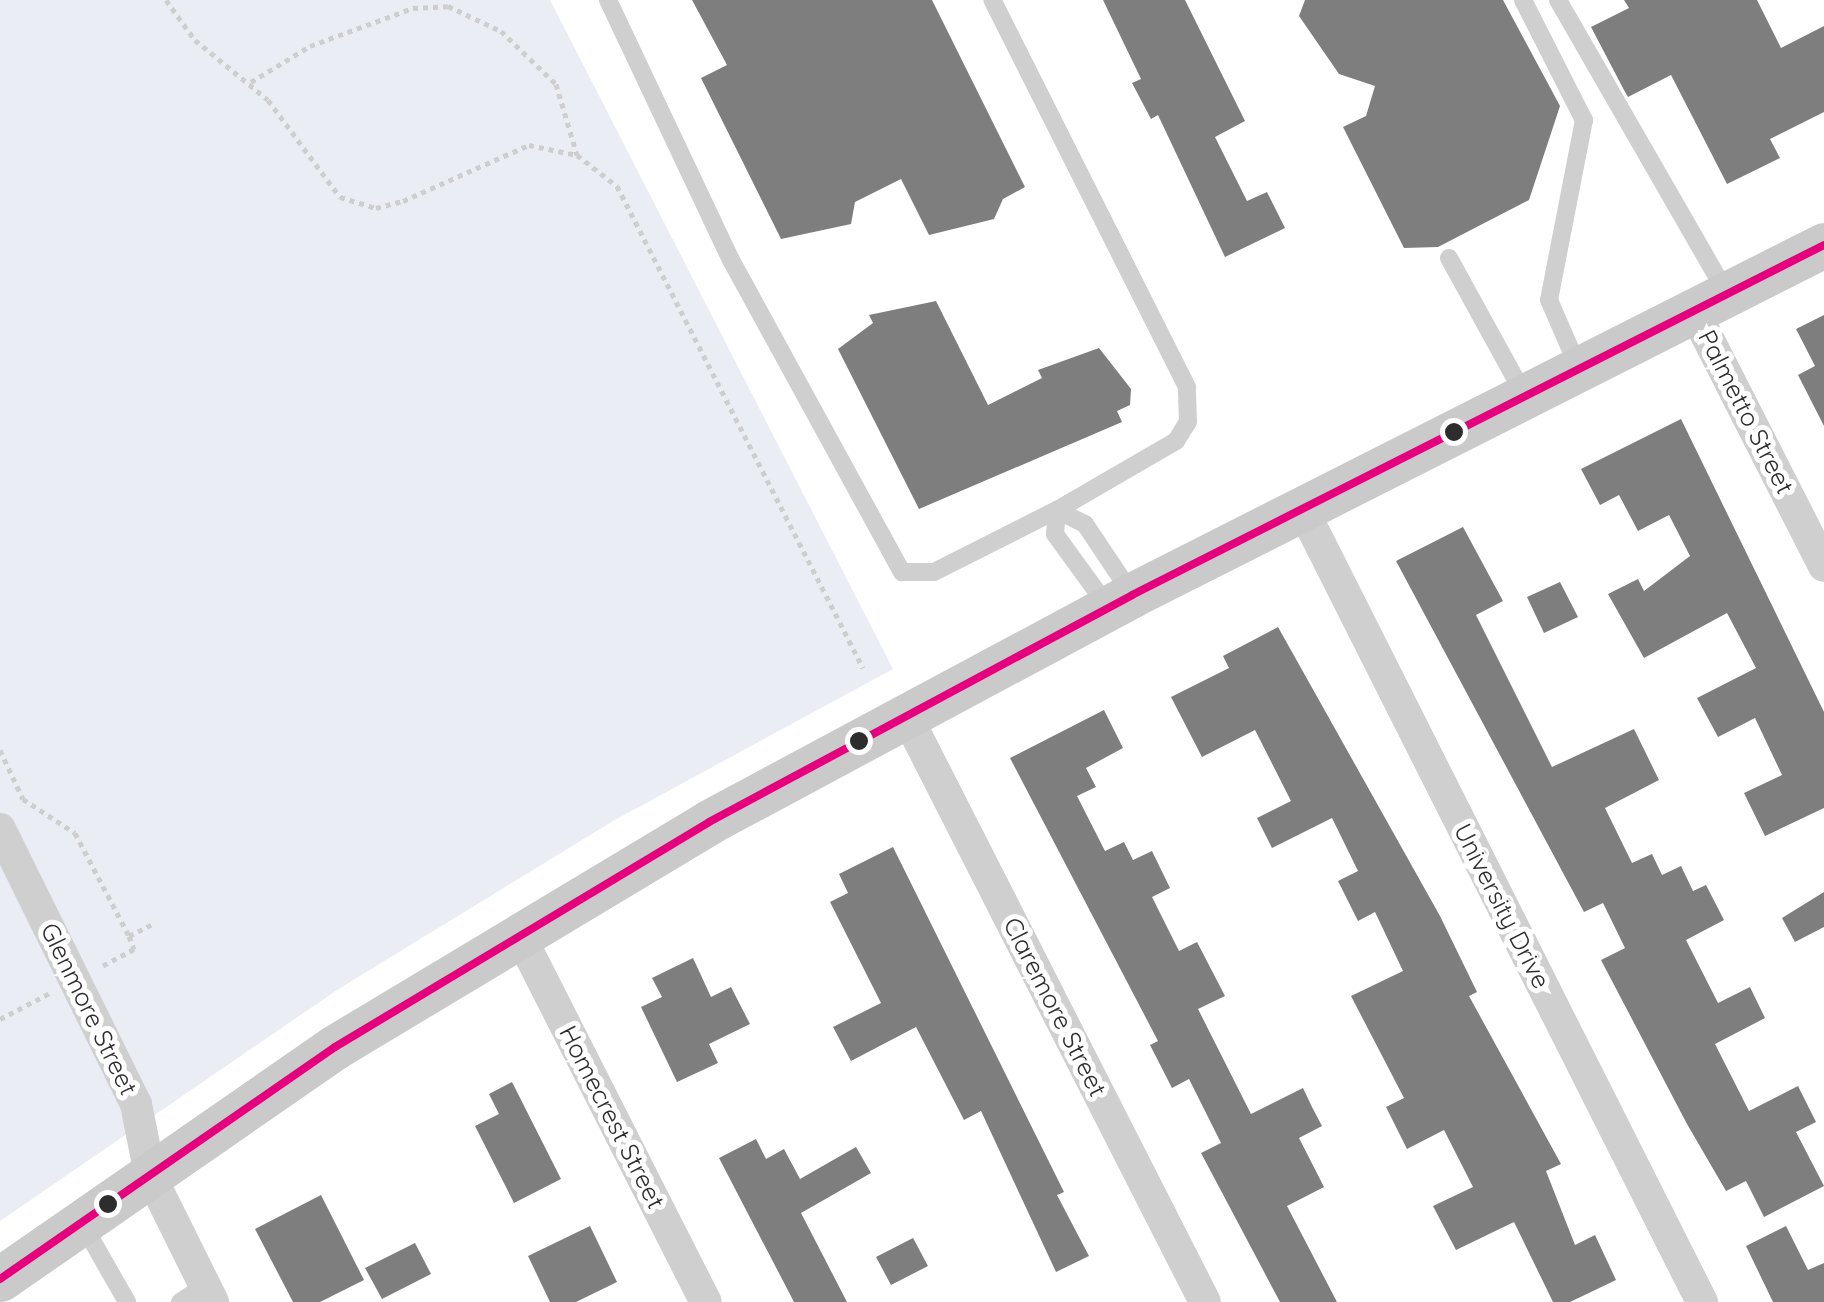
<!DOCTYPE html>
<html>
<head>
<meta charset="utf-8">
<style>
	body { margin:0 }
	#map { position:relative; width:1824px; height:1302px; overflow:hidden; background:#fff; font-family:Quicksand,sans-serif }
	div>[style] { position:absolute }
	.green>* { inset:0; background:#eaedf4 }
	.building>* { inset:0; background:#7e7e7e }
	.path>* { height:5px; margin-top:-2.5px; transform-origin:0; background:repeating-linear-gradient(90deg,#cecece 0 5px,transparent 0 10px) }
	.service>* { height:18px; margin:-9px; padding:0 9px; transform-origin:9px; border-radius:9px; background:#cfcfcf }
	.minor>* { height:32px; margin:-16px; padding:0 16px; transform-origin:16px; border-radius:16px; background:#cfcfcf }
	.secondary>* { height:45px; margin:-22.5px; padding:0 22.5px; transform-origin:22.5px; border-radius:22.5px; background:#cacaca }
	.bus-1>* { height:8px; margin:-4px; padding:0 4px; transform-origin:4px; border-radius:4px; background:#e5007d }
	.dots>* { width:28px; height:28px; translate:-50% -50%; box-sizing:border-box; border:5px solid #fff; border-radius:50% }
	span { translate:-50% -50%; white-space:nowrap; text-align:center; line-height:1.15; -webkit-text-stroke:10px #fff; paint-order:stroke }
	.street-label { font-size:25px; color:#2d2d2d }
</style>
</head>
<body>
<div id="map">
	<div class="green">
		<div style="clip-path:polygon(0 0,550px 0,893px 669px,613px 821px,337px 990px,0 1221px)"></div>
	</div>
	<div class="building">
		<div style="clip-path:polygon(692px 0,932px 0,1025px 187px,1003px 199px,994px 219px,929px 235px,901px 179px,855px 202px,851px 224px,781px 239px,701px 78px,727px 65px)"></div>
		<div style="clip-path:polygon(1103px 0,1185px 0,1245px 121px,1215px 137px,1247px 201px,1267px 192px,1285px 228px,1225px 257px,1158px 115px,1151px 119px,1132px 83px,1141px 79px)"></div>
		<div style="clip-path:polygon(1305px 0,1503px 0,1560px 106px,1529px 200px,1438px 247px,1404px 248px,1343px 127px,1366px 116px,1375px 86px,1339px 74px,1299px 16px)"></div>
		<div style="clip-path:polygon(1624px 0,1757px 0,1781px 48px,1824px 26px,1824px 112px,1770px 139px,1780px 158px,1727px 184px,1671px 75px,1628px 97px,1624px 90px,1591px 27px,1629px 8px)"></div>
		<div style="clip-path:polygon(936px 301px,988px 405px,1042px 378px,1038px 370px,1099px 348px,1131px 389px,1130px 405px,1117px 411px,1122px 422px,919px 509px,838px 349px,873px 323px,869px 315px)"></div>
		<div style="clip-path:polygon(1824px 315px,1824px 426px,1798px 375px,1815px 366px,1796px 329px)"></div>
		<div style="clip-path:polygon(1681px 419px,1824px 712px,1824px 808px,1765px 836px,1744px 793px,1782px 775px,1755px 718px,1718px 737px,1697px 698px,1756px 668px,1727px 613px,1644px 658px,1608px 594px,1638px 579px,1644px 591px,1690px 556px,1669px 515px,1638px 531px,1619px 495px,1600px 505px,1581px 469px)"></div>
		<div style="clip-path:polygon(1463px 527px,1503px 601px,1476px 615px,1552px 767px,1634px 729px,1659px 780px,1605px 808px,1632px 863px,1652px 854px,1662px 875px,1681px 866px,1693px 891px,1706px 885px,1724px 920px,1686px 940px,1718px 1003px,1750px 987px,1765px 1018px,1715px 1044px,1749px 1111px,1798px 1086px,1816px 1122px,1796px 1132px,1824px 1186px,1764px 1217px,1746px 1181px,1726px 1191px,1687px 1124px,1601px 960px,1625px 948px,1603px 903px,1584px 912px,1396px 561px)"></div>
		<div style="clip-path:polygon(1560px 582px,1578px 617px,1544px 633px,1527px 597px)"></div>
		<div style="clip-path:polygon(1278px 627px,1440px 916px,1477px 992px,1469px 996px,1561px 1164px,1546px 1171px,1575px 1245px,1595px 1235px,1616px 1280px,1570px 1302px,1553px 1302px,1514px 1222px,1456px 1250px,1433px 1206px,1473px 1187px,1444px 1130px,1407px 1149px,1386px 1107px,1404px 1098px,1351px 996px,1403px 971px,1375px 912px,1358px 921px,1338px 881px,1358px 871px,1332px 818px,1272px 848px,1257px 818px,1291px 801px,1255px 730px,1202px 757px,1171px 697px,1229px 668px,1223px 656px)"></div>
		<div style="clip-path:polygon(1104px 710px,1123px 748px,1086px 768px,1096px 787px,1077px 796px,1105px 851px,1124px 842px,1133px 860px,1152px 851px,1170px 888px,1152px 897px,1179px 951px,1197px 942px,1225px 996px,1198px 1009px,1251px 1114px,1303px 1088px,1312px 1107px,1322px 1126px,1299px 1138px,1324px 1187px,1287px 1206px,1337px 1302px,1280px 1302px,1201px 1153px,1221px 1143px,1189px 1079px,1172px 1088px,1150px 1045px,1158px 1041px,1010px 758px)"></div>
		<div style="clip-path:polygon(893px 847px,1064px 1192px,1057px 1195px,1089px 1256px,1056px 1272px,981px 1111px,964px 1120px,916px 1027px,851px 1061px,833px 1027px,881px 1003px,830px 902px,848px 893px,839px 874px)"></div>
		<div style="clip-path:polygon(1824px 892px,1824px 927px,1795px 942px,1782px 918px)"></div>
		<div style="clip-path:polygon(693px 958px,711px 997px,731px 987px,750px 1024px,709px 1044px,718px 1063px,677px 1082px,641px 1007px,662px 997px,652px 978px)"></div>
		<div style="clip-path:polygon(512px 1082px,561px 1179px,514px 1203px,475px 1126px,499px 1114px,489px 1094px)"></div>
		<div style="clip-path:polygon(756px 1139px,766px 1159px,784px 1149px,800px 1179px,856px 1147px,871px 1173px,801px 1213px,847px 1302px,794px 1302px,719px 1158px)"></div>
		<div style="clip-path:polygon(321px 1195px,364px 1280px,320px 1302px,293px 1302px,255px 1229px)"></div>
		<div style="clip-path:polygon(590px 1226px,617px 1282px,576px 1302px,550px 1302px,528px 1256px)"></div>
		<div style="clip-path:polygon(1786px 1226px,1808px 1270px,1824px 1263px,1824px 1302px,1773px 1302px,1746px 1246px)"></div>
		<div style="clip-path:polygon(913px 1238px,928px 1266px,891px 1285px,876px 1257px)"></div>
		<div style="clip-path:polygon(415px 1243px,431px 1274px,382px 1299px,365px 1268px)"></div>
	</div>
	<div class="path">
		<div style="left:166px;top:0;width:49px;rotate:54.1deg"></div>
		<div style="left:195px;top:40px;width:94px;rotate:39.4deg"></div>
		<div style="left:268px;top:100px;width:121px;rotate:53.4deg"></div>
		<div style="left:340px;top:197px;width:38px;rotate:17deg"></div>
		<div style="left:376px;top:208px;width:28px;rotate:-15deg"></div>
		<div style="left:403px;top:201px;width:138px;rotate:-24deg"></div>
		<div style="left:529px;top:145px;width:49px;rotate:11.8deg"></div>
		<div style="left:577px;top:155px;width:51px;rotate:37.8deg"></div>
		<div style="left:617px;top:186px;width:541px;rotate:62.96deg"></div>
		<div style="left:251px;top:82px;width:69px;rotate:-31.4deg"></div>
		<div style="left:310px;top:46px;width:110px;rotate:-20.3deg"></div>
		<div style="left:413px;top:8px;width:35px;rotate:-3deg"></div>
		<div style="left:448px;top:6px;width:59px;rotate:25.3deg"></div>
		<div style="left:501px;top:31px;width:76px;rotate:43.9deg"></div>
		<div style="left:556px;top:84px;width:74px;rotate:73.5deg"></div>
		<div style="left:0;top:750px;width:54px;rotate:64.9deg"></div>
		<div style="left:23px;top:799px;width:62px;rotate:33.2deg"></div>
		<div style="left:75px;top:833px;width:116px;rotate:62.3deg"></div>
		<div style="left:129px;top:936px;width:14px;rotate:69deg"></div>
		<div style="left:134px;top:949px;width:38px;rotate:152deg"></div>
		<div style="left:129px;top:936px;width:30px;rotate:-27deg"></div>
		<div style="left:0;top:1019px;width:56px;rotate:-27.5deg"></div>
	</div>
	<div class="service">
		<div style="left:608px;top:0;width:288px;rotate:64.7deg"></div>
		<div style="left:731px;top:260px;width:356px;rotate:61.3deg"></div>
		<div style="left:902px;top:572px;width:32px"></div>
		<div style="left:934px;top:572px;width:138px;rotate:-26.8deg"></div>
		<div style="left:1057px;top:510px;width:138px;rotate:-30.1deg"></div>
		<div style="left:1176px;top:441px;width:22px;rotate:-58deg"></div>
		<div style="left:1188px;top:422px;width:35px;rotate:-92deg"></div>
		<div style="left:1187px;top:387px;width:433px;rotate:-116.7deg"></div>
		<div style="left:1523px;top:0;width:135px;rotate:63.1deg"></div>
		<div style="left:1584px;top:120px;width:183px;rotate:101deg"></div>
		<div style="left:1549px;top:300px;width:75px;rotate:66.5deg"></div>
		<div style="left:1558px;top:0;width:339px;rotate:60.1deg"></div>
		<div style="left:1449px;top:258px;width:158px;rotate:61.2deg"></div>
		<div style="left:1108px;top:607px;width:90px;rotate:-126deg"></div>
		<div style="left:1055px;top:534px;width:24px;rotate:-85deg"></div>
		<div style="left:1057px;top:510px;width:31px;rotate:27deg"></div>
		<div style="left:1085px;top:524px;width:83px;rotate:56.3deg"></div>
		<div style="left:82px;top:1223px;width:91px;rotate:60.3deg"></div>
		<div style="left:180px;top:1302px;width:30px;rotate:-33deg"></div>
	</div>
	<div class="minor">
		<div style="left:1694px;top:311px;width:286px;rotate:63deg"></div>
		<div style="left:1303px;top:510px;width:887px;rotate:63.26deg"></div>
		<div style="left:905px;top:713px;width:661px;rotate:63.01deg"></div>
		<div style="left:0;top:829px;width:307px;rotate:63.7deg"></div>
		<div style="left:136px;top:1104px;width:72px;rotate:78.8deg"></div>
		<div style="left:150px;top:1175px;width:142px;rotate:63.6deg"></div>
		<div style="left:518px;top:932px;width:415px;rotate:63.1deg"></div>
	</div>
	<div class="secondary">
		<div style="left:0;top:1279px;width:407px;rotate:-34.7deg"></div>
		<div style="left:335px;top:1047px;width:436px;rotate:-31deg"></div>
		<div style="left:709px;top:822px;width:480px;rotate:-28.2deg"></div>
		<div style="left:1132px;top:595px;width:775px;rotate:-26.83deg"></div>
	</div>
	<div class="bus-1">
		<div style="left:0;top:1279px;width:407px;rotate:-34.7deg"></div>
		<div style="left:335px;top:1047px;width:436px;rotate:-31deg"></div>
		<div style="left:709px;top:822px;width:480px;rotate:-28.2deg"></div>
		<div style="left:1132px;top:595px;width:775px;rotate:-26.83deg"></div>
	</div>
	<div class="dots">
		<div style="left:1454px;top:432px;background:#2d2d2d"></div>
		<div style="left:859px;top:741px;background:#2d2d2d"></div>
		<div style="left:108px;top:1204px;background:#2d2d2d"></div>
	</div>
	<div class="street-label">
		<span style="left:1746px;top:412px;rotate:63deg">Palmetto Street</span>
		<span style="left:1502px;top:906px;rotate:63deg">University Drive</span>
		<span style="left:1055px;top:1007px;rotate:63deg">Claremore Street</span>
		<span style="left:89px;top:1009px;rotate:64deg">Glenmore Street</span>
		<span style="left:612px;top:1117px;rotate:63deg">Homecrest Street</span>
	</div>
</div>
</body>
</html>
